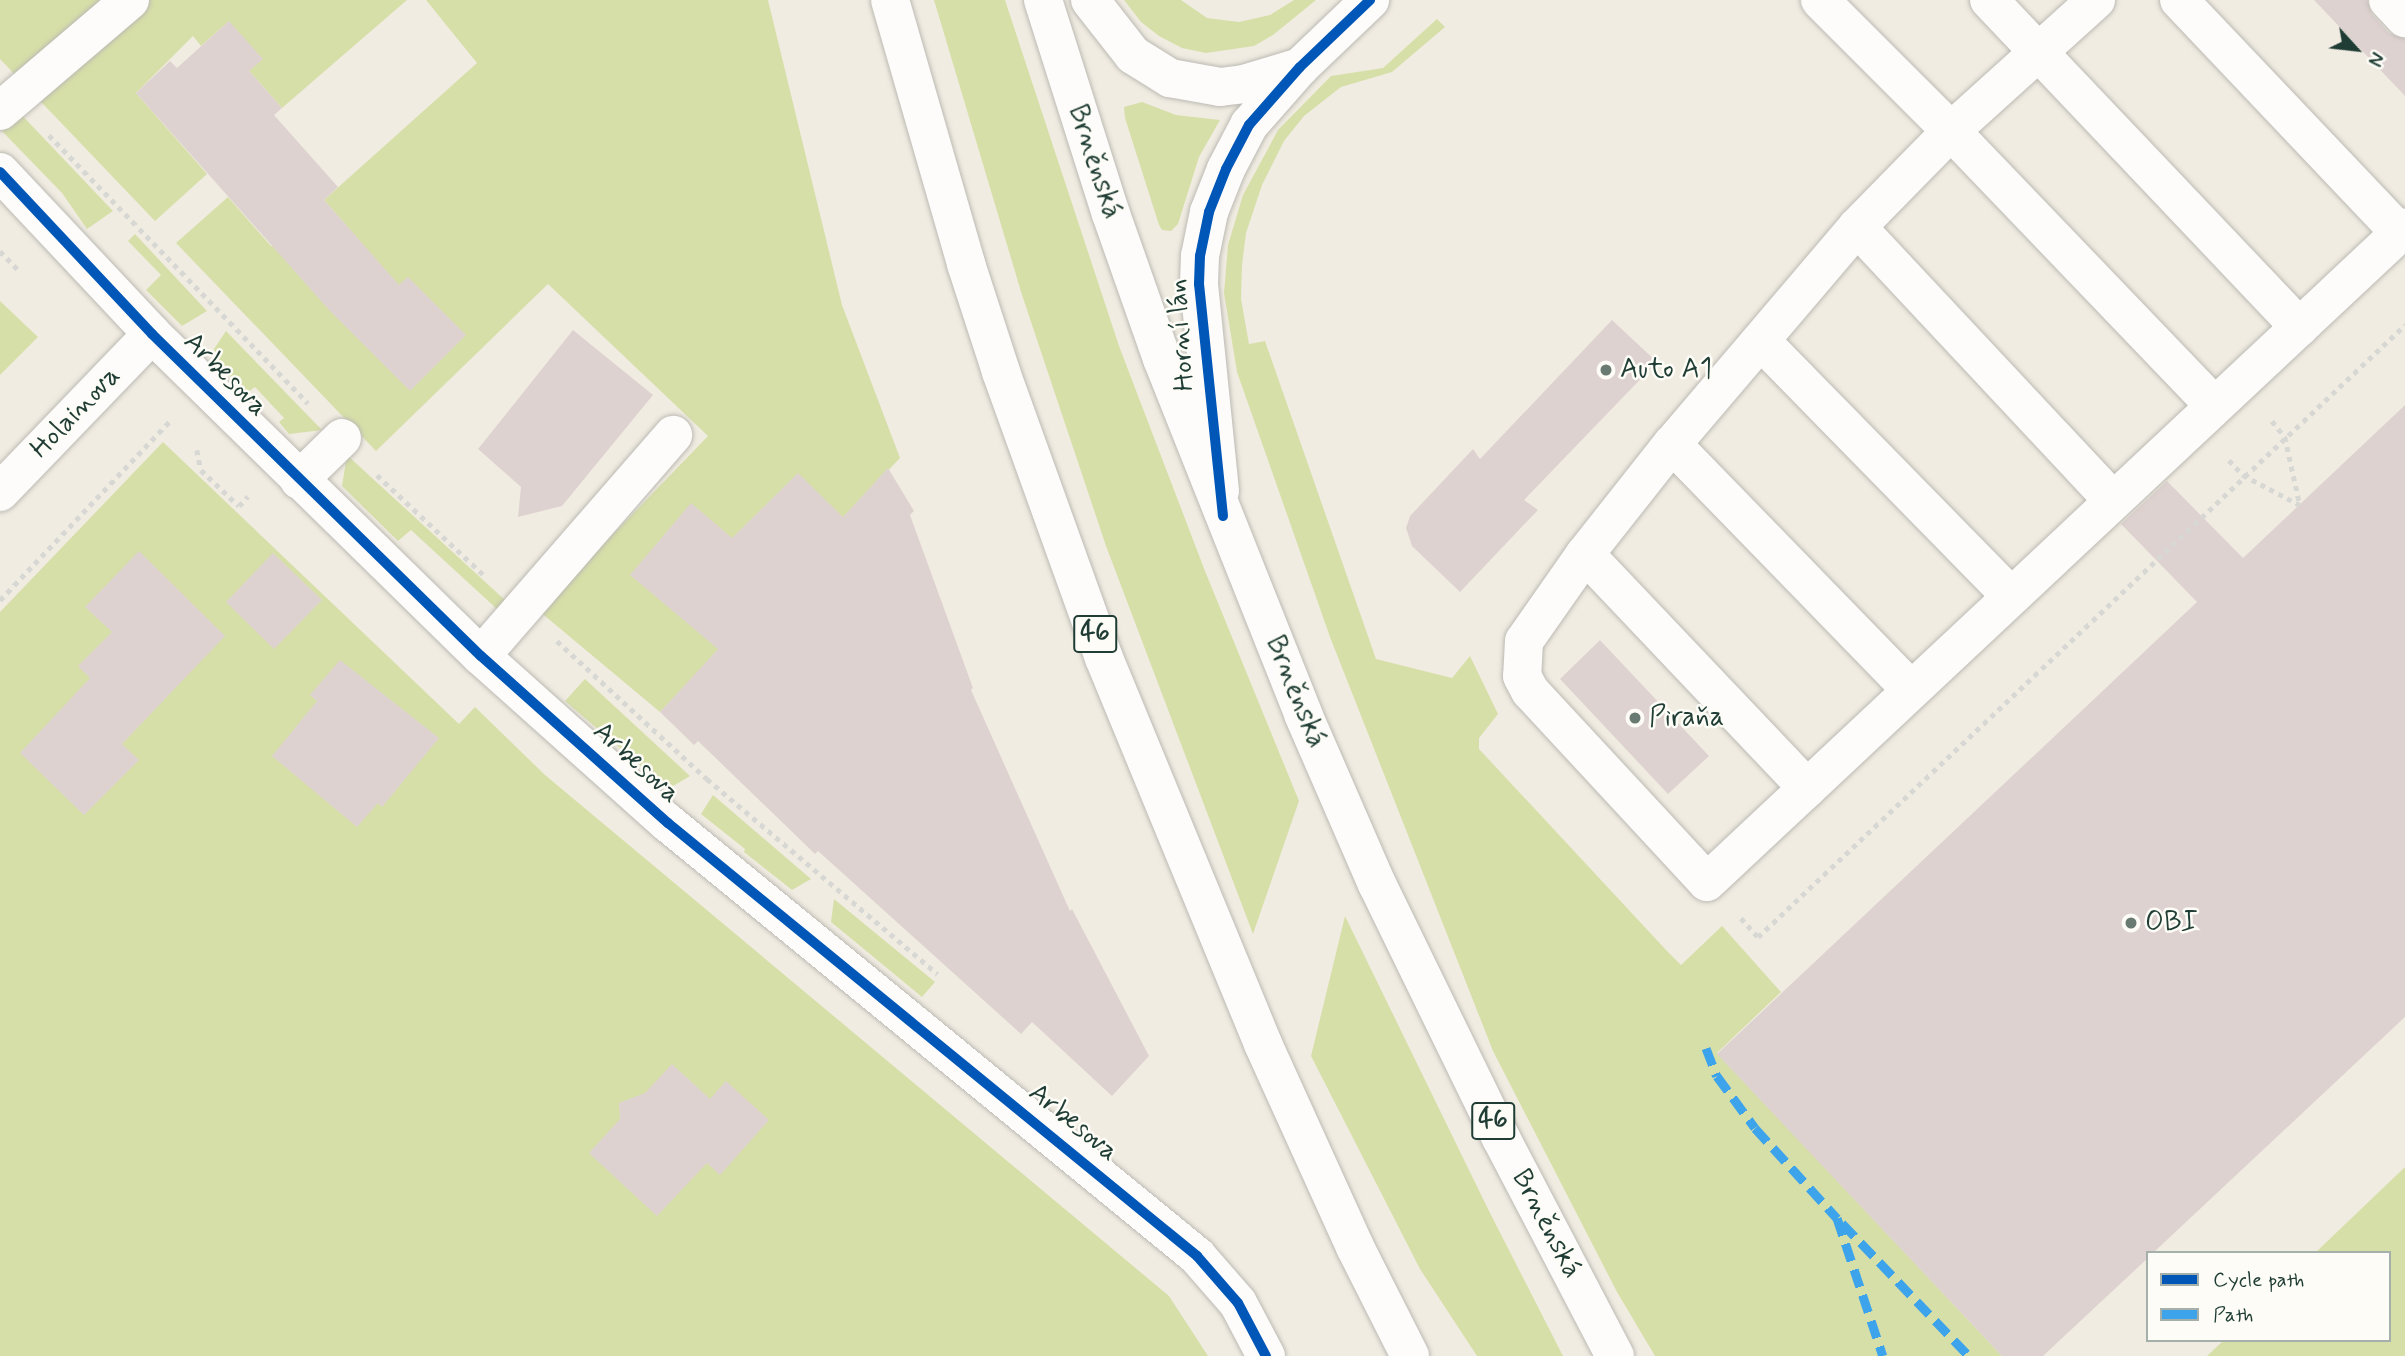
<!DOCTYPE html>
<html>
<head>
<meta charset="utf-8">
<style>
	body { margin:0 }
	#map { position:relative; width:2405px; height:1356px; overflow:hidden; background:#f1ece2; font-family:Mynerve,sans-serif }
	div>[style] { position:absolute }
	.green>* { inset:0; background:#d7dfa8 }
	.building>* { inset:0; background:#ded2d0 }
	.path>* { height:4.5px; margin-top:-2.25px; transform-origin:0; background:repeating-linear-gradient(90deg,#d7d7d4 0 5px,transparent 0 10px) }
	.roads { filter:drop-shadow(0 0 2px #bbbab3) drop-shadow(0 0 2px #bbbab3) }
	.minor>* { height:38px; margin:-19px; padding:0 19px; transform-origin:19px; border-radius:19px; background:#fdfcfb }
	.major>* { height:38px; margin:-19px; padding:0 19px; transform-origin:19px; border-radius:19px; background:#fdfcfb }
	.quiet>* { height:9px; margin-top:-4.5px; transform-origin:0; background:repeating-linear-gradient(90deg,#3da4eb 0 18px,transparent 0 27px) }
	.cycleway>* { height:10px; margin:-5px; padding:0 5px; transform-origin:5px; border-radius:5px; background:#0057b8 }
	.dots>* { width:19px; height:19px; translate:-50% -50%; box-sizing:border-box; border:4px solid #fdfcf7; border-radius:50% }
	span { translate:-50% -50%; white-space:nowrap; text-align:center; line-height:1.15; -webkit-text-stroke:5px #fdfcf7; paint-order:stroke }
	.shield-label span { padding:2px 5px; background:#fdfcf7; border:2px solid; border-radius:5px; -webkit-text-stroke-width:0 }
	.shield-label { font-size:26px; color:#1f3d34; font-weight:700 }
	.street-label { font-size:28px; color:#1f3d34 }
	.poi-label { font-size:28px; color:#1f3d34 }
	.left { translate:0 -50%; text-align:left }
	.legend { position:absolute; left:2146px; top:1251px; width:245px; height:91px; box-sizing:border-box; background:#fdfcf7; border:2px solid #a4b0a9; margin:0; padding:9px 12px; list-style:none; font-size:21px; color:#1f3d34 }
	.legend li { display:flex; align-items:center; gap:14px; height:35px }
	.legend b { width:35px; border:2px solid #a4b0a9 }
	.north { position:absolute; left:2321px; top:14px; width:70px; height:70px; -webkit-text-stroke:5px #fdfcf7; paint-order:stroke; rotate:117deg; font-size:19px; font-weight:700; line-height:28px; text-align:center; color:#1f3d34 }
	.north::after { content:''; display:block; margin:auto; width:24px; height:32px; background:#1f3d34; clip-path:polygon(50% 0,100% 100%,50% 72%,0 100%) }
</style>
</head>
<body>
<div id="map">
	<div class="green">
		<div style="clip-path:polygon(0 0,407px 0,282px 108px,249px 71px,229px 21px,201px 46px,193px 36px,136px 93px,207px 174px,155px 221px,0 59px)"></div>
		<div style="clip-path:polygon(426px 0,768px 0,842px 305px,900px 458px,660px 712px,539px 611px,708px 436px,548px 284px,376px 451px,176px 243px,228px 197px,271px 246px,346px 225px,324px 200px,477px 63px)"></div>
		<div style="clip-path:polygon(934px 0,1005px 0,1119px 346px,1205px 571px,1299px 801px,1253px 934px,1106px 546px,1022px 295px)"></div>
		<div style="clip-path:polygon(1124px 0,1181px 0,1207px 18px,1239px 22px,1270px 15px,1294px 0,1316px 0,1273px 35px,1254px 46px,1206px 53px,1182px 48px,1159px 36px,1141px 22px)"></div>
		<div style="clip-path:polygon(1437px 19px,1445px 27px,1392px 72px,1341px 87px,1304px 116px,1284px 141px,1262px 185px,1246px 233px,1242px 265px,1241px 299px,1249px 344px,1265px 341px,1376px 659px,1452px 678px,1470px 656px,1498px 714px,1479px 738px,1479px 749px,1667px 951px,1681px 965px,1722px 926px,1781px 992px,1717px 1053px,2002px 1356px,1655px 1356px,1617px 1292px,1493px 1051px,1330px 637px,1237px 372px,1224px 293px,1228px 245px,1243px 195px,1278px 130px,1331px 76px,1383px 68px)"></div>
		<div style="clip-path:polygon(1142px 102px,1176px 115px,1220px 120px,1199px 157px,1178px 224px,1171px 231px,1162px 230px,1159px 225px,1125px 118px,1124px 107px)"></div>
		<div style="clip-path:polygon(16px 109px,113px 211px,87px 229px,62px 193px,0 129px)"></div>
		<div style="clip-path:polygon(135px 234px,207px 311px,182px 326px,146px 290px,161px 275px,128px 241px)"></div>
		<div style="clip-path:polygon(0 301px,38px 337px,0 375px)"></div>
		<div style="clip-path:polygon(226px 331px,322px 430px,289px 434px,279px 422px,284px 418px,255px 387px,247px 393px,217px 363px,214px 349px)"></div>
		<div style="clip-path:polygon(163px 442px,459px 724px,475px 707px,545px 775px,1169px 1296px,1208px 1356px,0 1356px,0 612px)"></div>
		<div style="clip-path:polygon(347px 455px,506px 601px,498px 610px,411px 530px,398px 541px,342px 486px)"></div>
		<div style="clip-path:polygon(585px 679px,690px 776px,668px 789px,565px 701px)"></div>
		<div style="clip-path:polygon(713px 795px,811px 879px,792px 890px,744px 852px,745px 849px,701px 814px)"></div>
		<div style="clip-path:polygon(834px 899px,935px 982px,922px 997px,831px 922px)"></div>
		<div style="clip-path:polygon(1345px 916px,1489px 1211px,1563px 1356px,1477px 1356px,1420px 1269px,1311px 1056px)"></div>
		<div style="clip-path:polygon(2405px 1167px,2405px 1356px,2207px 1356px,2224px 1340px,2389px 1340px,2389px 1253px,2315px 1253px)"></div>
	</div>
	<div class="building">
		<div style="clip-path:polygon(2314px 0,2367px 0,2372px 14px,2389px 33px,2405px 39px,2405px 96px)"></div>
		<div style="clip-path:polygon(229px 21px,263px 59px,249px 71px,282px 108px,274px 115px,338px 187px,324px 200px,399px 285px,408px 277px,466px 335px,410px 391px,330px 311px,136px 93px,170px 61px,177px 68px)"></div>
		<div style="clip-path:polygon(1612px 320px,1657px 362px,1524px 500px,1538px 510px,1460px 592px,1412px 546px,1406px 528px,1410px 516px,1473px 449px,1480px 459px)"></div>
		<div style="clip-path:polygon(573px 330px,653px 395px,562px 506px,518px 517px,521px 487px,478px 449px)"></div>
		<div style="clip-path:polygon(2405px 405px,2405px 1017px,2153px 1253px,2148px 1253px,2148px 1258px,2043px 1356px,2002px 1356px,1717px 1054px,2197px 602px,2121px 524px,2167px 481px,2243px 558px)"></div>
		<div style="clip-path:polygon(888px 468px,914px 511px,910px 515px,973px 688px,971px 690px,1070px 911px,1072px 909px,1149px 1056px,1112px 1096px,1032px 1022px,1021px 1034px,818px 851px,815px 854px,698px 741px,694px 745px,660px 712px,718px 649px,630px 575px,691px 503px,732px 538px,798px 473px,843px 517px)"></div>
		<div style="clip-path:polygon(139px 551px,225px 636px,122px 744px,139px 760px,84px 815px,20px 753px,90px 678px,78px 666px,112px 632px,85px 607px)"></div>
		<div style="clip-path:polygon(273px 553px,322px 600px,274px 649px,226px 602px)"></div>
		<div style="clip-path:polygon(1600px 640px,1709px 756px,1668px 794px,1560px 679px)"></div>
		<div style="clip-path:polygon(340px 660px,439px 738px,382px 807px,378px 803px,357px 827px,272px 756px,317px 701px,310px 695px)"></div>
		<div style="clip-path:polygon(672px 1064px,710px 1099px,726px 1081px,769px 1120px,720px 1175px,707px 1163px,657px 1216px,589px 1153px,620px 1119px,619px 1103px,645px 1093px)"></div>
	</div>
	<div class="path">
		<div style="left:49px;top:135px;width:373px;rotate:46deg"></div>
		<div style="left:0;top:251px;width:28px;rotate:46deg"></div>
		<div style="left:2272px;top:421px;width:21px;rotate:51deg"></div>
		<div style="left:2285px;top:437px;width:70px;rotate:77.6deg"></div>
		<div style="left:197px;top:450px;width:20px;rotate:79deg"></div>
		<div style="left:201px;top:470px;width:52px;rotate:43.5deg"></div>
		<div style="left:239px;top:506px;width:13px;rotate:-48deg"></div>
		<div style="left:2229px;top:460px;width:21px;rotate:47deg"></div>
		<div style="left:2243px;top:475px;width:64px;rotate:27.8deg"></div>
		<div style="left:377px;top:475px;width:149px;rotate:43.1deg"></div>
		<div style="left:0;top:600px;width:248px;rotate:-46.5deg"></div>
		<div style="left:557px;top:641px;width:204px;rotate:42.6deg"></div>
		<div style="left:707px;top:779px;width:302px;rotate:40.2deg"></div>
		<div style="left:1741px;top:918px;width:25px;rotate:48deg"></div>
		<div style="left:1758px;top:937px;width:891px;rotate:-43.41deg"></div>
	</div>
	<div class="roads">
		<div class="minor">
			<div style="left:1820px;top:0;width:185px;rotate:45deg"></div>
			<div style="left:1951px;top:131px;width:380px;rotate:46.2deg"></div>
			<div style="left:1989px;top:0;width:451px;rotate:46.5deg"></div>
			<div style="left:2096px;top:0;width:195px;rotate:137.9deg"></div>
			<div style="left:1951px;top:131px;width:134px;rotate:134.4deg"></div>
			<div style="left:1857px;top:227px;width:285px;rotate:130.4deg"></div>
			<div style="left:1672px;top:444px;width:140px;rotate:128.3deg"></div>
			<div style="left:1585px;top:554px;width:106px;rotate:125deg"></div>
			<div style="left:1524px;top:641px;width:35px;rotate:93deg"></div>
			<div style="left:1522px;top:676px;width:17px;rotate:62deg"></div>
			<div style="left:1530px;top:691px;width:260px;rotate:47.2deg"></div>
			<div style="left:1707px;top:882px;width:957px;rotate:-43.14deg"></div>
			<div style="left:2179px;top:0;width:321px;rotate:46.5deg"></div>
			<div style="left:2388px;top:0;width:25px;rotate:47deg"></div>
			<div style="left:0;top:111px;width:171px;rotate:-40.5deg"></div>
			<div style="left:0;top:172px;width:222px;rotate:46.8deg"></div>
			<div style="left:152px;top:334px;width:460px;rotate:44.4deg"></div>
			<div style="left:481px;top:656px;width:251px;rotate:41.8deg"></div>
			<div style="left:668px;top:823px;width:684px;rotate:39.3deg"></div>
			<div style="left:1197px;top:1256px;width:62px;rotate:48.9deg"></div>
			<div style="left:1238px;top:1303px;width:60px;rotate:62.2deg"></div>
			<div style="left:1857px;top:227px;width:375px;rotate:46.9deg"></div>
			<div style="left:1761px;top:341px;width:357px;rotate:45.6deg"></div>
			<div style="left:1672px;top:444px;width:343px;rotate:45.8deg"></div>
			<div style="left:299px;top:480px;width:60px;rotate:-44.3deg"></div>
			<div style="left:1220px;top:491px;width:208px;rotate:-95.8deg"></div>
			<div style="left:1199px;top:284px;width:28px;rotate:-88deg"></div>
			<div style="left:1200px;top:256px;width:45px;rotate:-78.4deg"></div>
			<div style="left:1209px;top:212px;width:46px;rotate:-68.4deg"></div>
			<div style="left:1226px;top:169px;width:50px;rotate:-62.4deg"></div>
			<div style="left:1249px;top:125px;width:77px;rotate:-48.7deg"></div>
			<div style="left:1300px;top:67px;width:97px;rotate:-43.7deg"></div>
			<div style="left:0;top:492px;width:219px;rotate:-46.1deg"></div>
			<div style="left:1585px;top:554px;width:323px;rotate:46.5deg"></div>
			<div style="left:481px;top:656px;width:293px;rotate:-49deg"></div>
		</div>
		<div class="major">
			<div style="left:890px;top:0;width:275px;rotate:73.9deg"></div>
			<div style="left:966px;top:264px;width:114px;rotate:72deg"></div>
			<div style="left:1001px;top:372px;width:304px;rotate:70.2deg"></div>
			<div style="left:1104px;top:658px;width:417px;rotate:67.6deg"></div>
			<div style="left:1263px;top:1044px;width:223px;rotate:65.6deg"></div>
			<div style="left:1355px;top:1247px;width:122px;rotate:63.2deg"></div>
			<div style="left:1043px;top:0;width:225px;rotate:72.4deg"></div>
			<div style="left:1111px;top:214px;width:154px;rotate:70.6deg"></div>
			<div style="left:1162px;top:359px;width:382px;rotate:68.3deg"></div>
			<div style="left:1303px;top:714px;width:185px;rotate:66.5deg"></div>
			<div style="left:1377px;top:884px;width:283px;rotate:64deg"></div>
			<div style="left:1501px;top:1138px;width:246px;rotate:62.4deg"></div>
			<div style="left:1090px;top:0;width:70px;rotate:52deg"></div>
			<div style="left:1133px;top:55px;width:44px;rotate:31.9deg"></div>
			<div style="left:1170px;top:78px;width:51px;rotate:10.2deg"></div>
			<div style="left:1220px;top:87px;width:24px;rotate:-7deg"></div>
			<div style="left:1244px;top:84px;width:59px;rotate:-16.9deg"></div>
		</div>
	</div>
	<div class="quiet">
		<div style="left:1706px;top:1048px;width:30px;rotate:69deg"></div>
		<div style="left:1717px;top:1076px;width:64px;rotate:53.8deg"></div>
		<div style="left:1755px;top:1128px;width:122px;rotate:47.7deg"></div>
		<div style="left:1837px;top:1218px;width:145px;rotate:71.6deg"></div>
		<div style="left:1842px;top:1223px;width:184px;rotate:46.3deg"></div>
	</div>
	<div class="cycleway">
		<div style="left:0;top:172px;width:222px;rotate:46.8deg"></div>
		<div style="left:152px;top:334px;width:460px;rotate:44.4deg"></div>
		<div style="left:481px;top:656px;width:251px;rotate:41.8deg"></div>
		<div style="left:668px;top:823px;width:684px;rotate:39.3deg"></div>
		<div style="left:1197px;top:1256px;width:62px;rotate:48.9deg"></div>
		<div style="left:1238px;top:1303px;width:60px;rotate:62.2deg"></div>
		<div style="left:1223px;top:516px;width:233px;rotate:-95.9deg"></div>
		<div style="left:1199px;top:284px;width:28px;rotate:-88deg"></div>
		<div style="left:1200px;top:256px;width:45px;rotate:-78.4deg"></div>
		<div style="left:1209px;top:212px;width:46px;rotate:-68.4deg"></div>
		<div style="left:1226px;top:169px;width:50px;rotate:-62.4deg"></div>
		<div style="left:1249px;top:125px;width:77px;rotate:-48.7deg"></div>
		<div style="left:1300px;top:67px;width:97px;rotate:-43.7deg"></div>
	</div>
	<div class="dots">
		<div style="left:1606px;top:370px;background:#687a71"></div>
		<div style="left:1635px;top:718px;background:#687a71"></div>
		<div style="left:2131px;top:923px;background:#687a71"></div>
	</div>
	<div class="shield-label">
		<span style="left:1095px;top:634px">46</span>
		<span style="left:1493px;top:1121px">46</span>
	</div>
	<div class="street-label">
		<span style="left:1094px;top:162px;rotate:72deg">Brněnská</span>
		<span style="left:1182px;top:335px;rotate:-94deg">Horní lán</span>
		<span style="left:225px;top:375px;rotate:45deg">Arbesova</span>
		<span style="left:76px;top:413px;rotate:-46deg">Holainova</span>
		<span style="left:1295px;top:692px;rotate:68deg">Brněnská</span>
		<span style="left:636px;top:763px;rotate:42deg">Arbesova</span>
		<span style="left:1073px;top:1123px;rotate:39deg">Arbesova</span>
		<span style="left:1546px;top:1224px;rotate:62deg">Brněnská</span>
	</div>
	<div class="poi-label">
		<span class="left" style="left:1620px;top:370px">Auto A1</span>
		<span class="left" style="left:1649px;top:718px">Piraňa</span>
		<span class="left" style="left:2145px;top:923px">OBI</span>
	</div>
	<ul class="legend">
	<li><b style="height:9px;background:#0057b8"></b>Cycle path</li>
	<li><b style="height:9px;background:#3da4eb"></b>Path</li>
	</ul>
	<div class="north">N</div>
</div>
</body>
</html>
